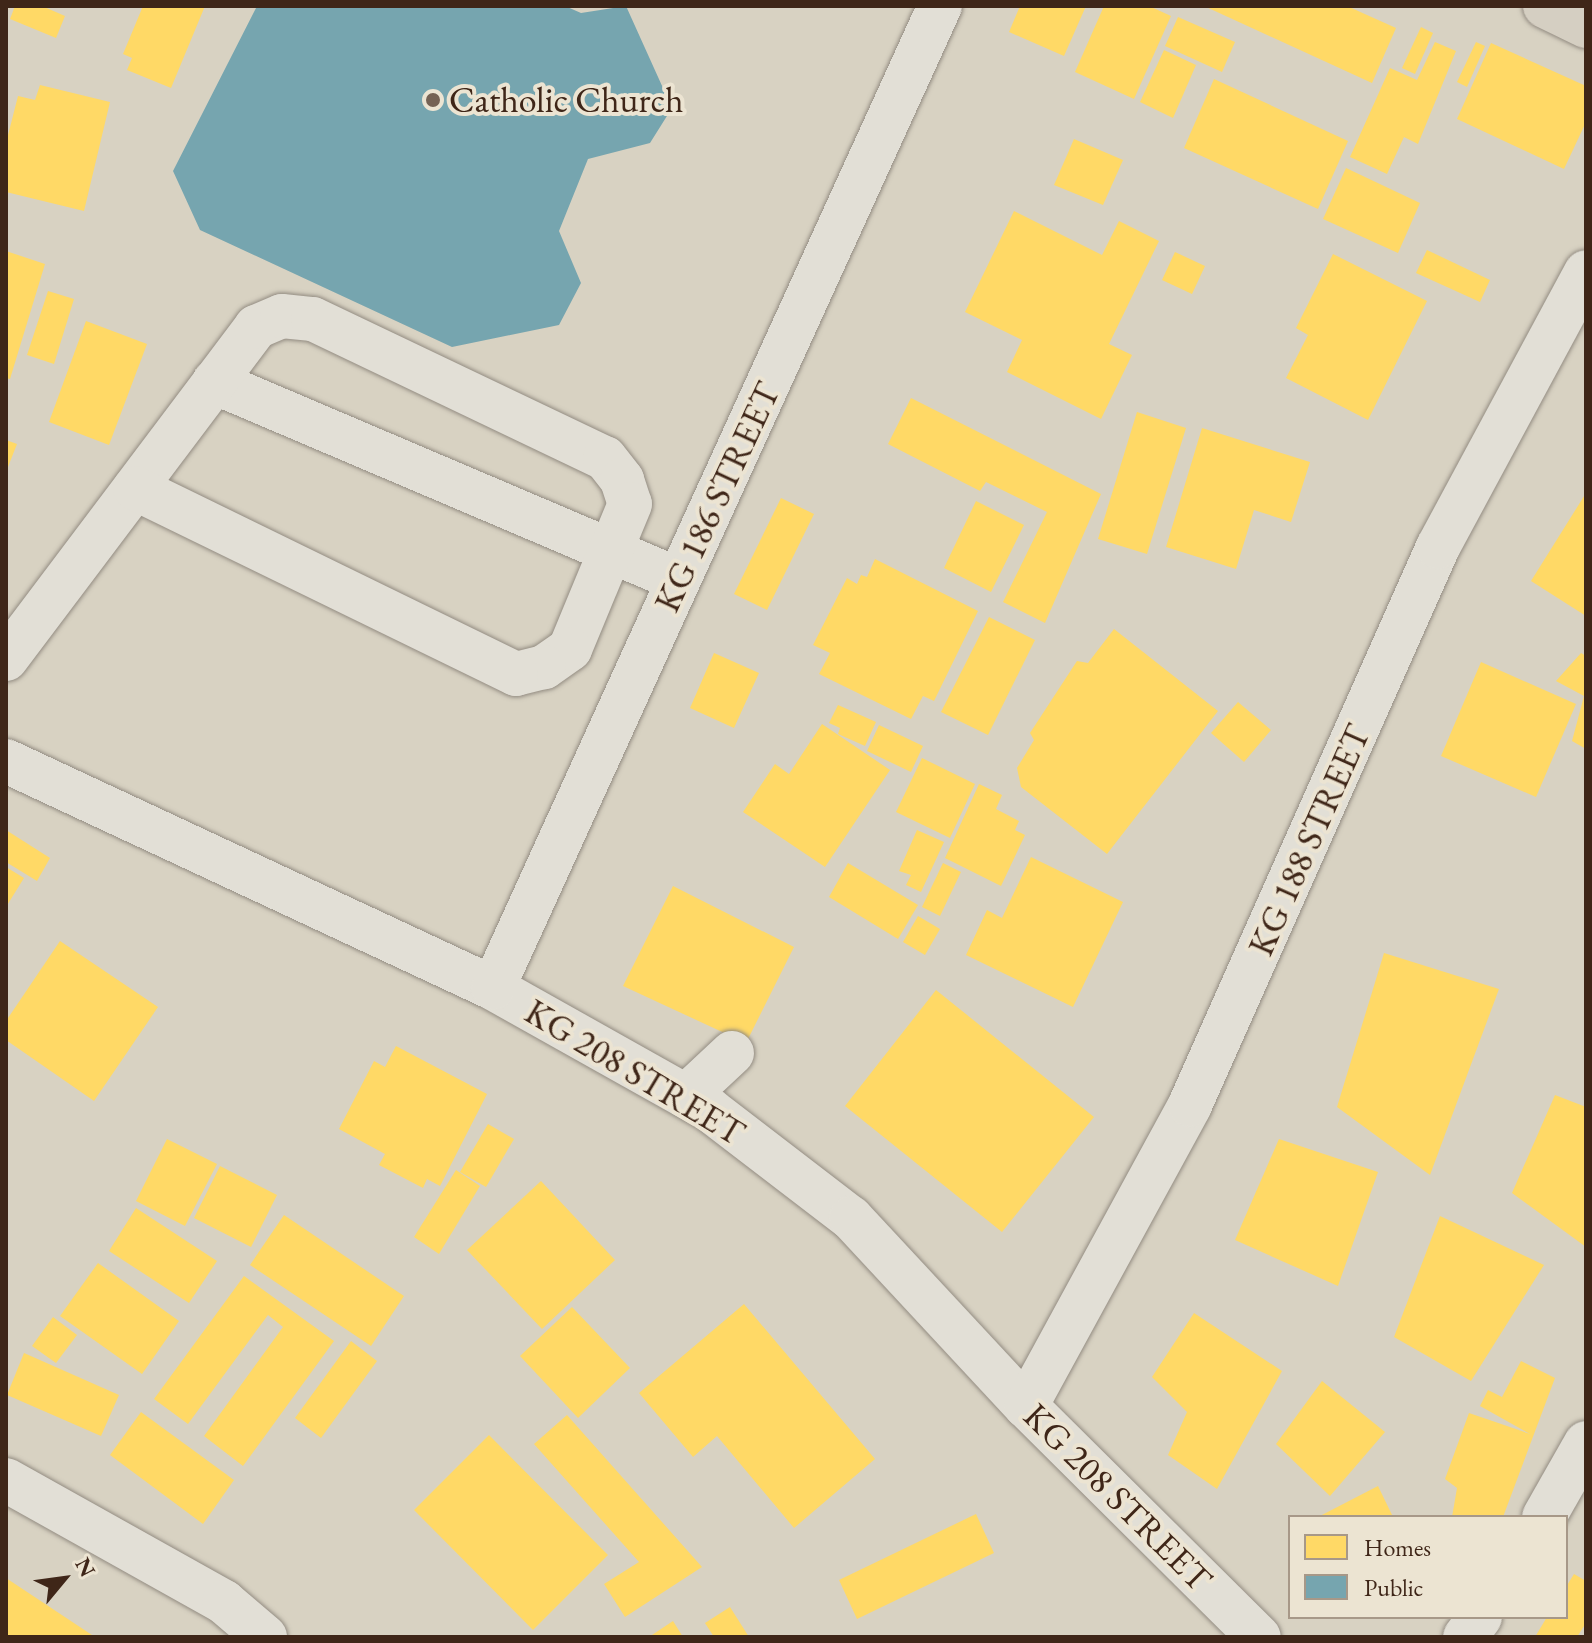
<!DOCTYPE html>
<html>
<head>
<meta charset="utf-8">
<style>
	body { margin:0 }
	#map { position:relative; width:1592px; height:1643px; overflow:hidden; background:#d8d2c2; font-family:"EB Garamond",serif }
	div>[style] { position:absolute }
	.homes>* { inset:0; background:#ffd966 }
	.public>* { inset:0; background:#76a5af }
	.roads { filter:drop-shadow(0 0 2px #938c82) drop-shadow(0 0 2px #938c82) }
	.minor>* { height:44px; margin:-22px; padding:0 22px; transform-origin:22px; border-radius:22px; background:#e2dfd6 }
	.major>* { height:44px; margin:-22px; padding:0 22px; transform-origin:22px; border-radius:22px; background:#d5cfc2 }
	.dots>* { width:22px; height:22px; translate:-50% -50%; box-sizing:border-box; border:4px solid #ece4d2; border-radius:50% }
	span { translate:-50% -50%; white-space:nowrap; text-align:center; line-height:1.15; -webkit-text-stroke:8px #ece4d2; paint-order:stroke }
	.poi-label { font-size:36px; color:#3f2618 }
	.left { translate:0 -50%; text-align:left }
	.street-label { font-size:36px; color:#3f2618 }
	.frame { position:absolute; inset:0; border:8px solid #3f2618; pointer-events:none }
	.legend { position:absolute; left:1288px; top:1515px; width:280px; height:104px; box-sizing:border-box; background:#ece4d2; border:2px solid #a79888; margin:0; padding:10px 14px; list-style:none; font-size:24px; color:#3f2618 }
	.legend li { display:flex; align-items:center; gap:16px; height:40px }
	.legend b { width:40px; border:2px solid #a79888 }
	.north { position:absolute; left:24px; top:1539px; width:80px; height:80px; -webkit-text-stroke:6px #ece4d2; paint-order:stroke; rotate:61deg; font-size:22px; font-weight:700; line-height:32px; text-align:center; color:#3f2618 }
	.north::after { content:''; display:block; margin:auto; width:28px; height:36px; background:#3f2618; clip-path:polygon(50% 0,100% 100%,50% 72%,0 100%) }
</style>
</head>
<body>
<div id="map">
	<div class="homes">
		<div style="clip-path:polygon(15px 6px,42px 6px,65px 16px,56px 38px,10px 19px)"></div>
		<div style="clip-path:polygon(143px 6px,205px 6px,171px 88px,127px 70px,132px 58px,123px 54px)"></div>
		<div style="clip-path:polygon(1020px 6px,1086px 6px,1064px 56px,1009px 32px)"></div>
		<div style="clip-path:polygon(1104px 6px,1149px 6px,1171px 16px,1134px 99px,1075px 72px)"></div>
		<div style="clip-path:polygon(1204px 6px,1347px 6px,1396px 28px,1372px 83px)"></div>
		<div style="clip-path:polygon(1178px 17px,1235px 42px,1222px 72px,1165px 46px)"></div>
		<div style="clip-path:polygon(1421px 27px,1433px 33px,1415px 74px,1402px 68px)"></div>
		<div style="clip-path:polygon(1435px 42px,1456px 51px,1418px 144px,1404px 137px,1387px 174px,1350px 157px,1390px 68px,1417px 80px)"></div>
		<div style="clip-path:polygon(1476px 42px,1485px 46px,1467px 87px,1457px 82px)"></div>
		<div style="clip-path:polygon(1491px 43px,1586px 86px,1586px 122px,1564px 169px,1457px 119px)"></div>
		<div style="clip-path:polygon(1164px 50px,1196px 65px,1173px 118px,1140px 102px)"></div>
		<div style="clip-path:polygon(1214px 79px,1348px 141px,1318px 209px,1184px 148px)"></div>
		<div style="clip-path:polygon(40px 85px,110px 102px,84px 211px,6px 192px,6px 143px,18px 96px,35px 100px)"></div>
		<div style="clip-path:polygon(1074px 139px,1123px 160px,1103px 205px,1054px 185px)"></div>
		<div style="clip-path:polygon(1346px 168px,1420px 203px,1398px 253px,1323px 219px)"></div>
		<div style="clip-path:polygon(1014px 211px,1102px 255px,1119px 221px,1159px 241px,1109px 344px,1132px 355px,1101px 419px,1007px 372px,1022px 340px,965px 312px)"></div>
		<div style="clip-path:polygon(1427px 250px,1490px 280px,1480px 302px,1416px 273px)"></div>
		<div style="clip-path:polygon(6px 251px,45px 264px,10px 379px,6px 378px)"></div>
		<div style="clip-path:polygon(1175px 252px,1205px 266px,1192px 294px,1162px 280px)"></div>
		<div style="clip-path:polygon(1333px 254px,1427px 301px,1368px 420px,1286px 378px,1308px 335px,1296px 328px)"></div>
		<div style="clip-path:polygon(48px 291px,74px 299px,54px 364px,27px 355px)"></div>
		<div style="clip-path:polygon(86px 321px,147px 344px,109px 445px,49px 422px)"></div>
		<div style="clip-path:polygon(911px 398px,1101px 494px,1045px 623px,1003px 602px,1047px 512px,986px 482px,980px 491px,888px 444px)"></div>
		<div style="clip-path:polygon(1137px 412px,1186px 428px,1147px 554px,1098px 539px)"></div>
		<div style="clip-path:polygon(1202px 428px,1310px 462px,1291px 522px,1254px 510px,1236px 569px,1166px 547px)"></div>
		<div style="clip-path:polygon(6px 440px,17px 444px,6px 472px)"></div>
		<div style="clip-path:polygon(1586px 493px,1586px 616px,1531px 581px)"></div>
		<div style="clip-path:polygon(781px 498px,814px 514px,767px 610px,734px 594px)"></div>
		<div style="clip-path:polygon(976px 501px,1024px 525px,991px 592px,944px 568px)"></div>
		<div style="clip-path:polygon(875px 559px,978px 611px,934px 701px,923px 696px,911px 719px,819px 674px,830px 653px,813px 645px,847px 578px,857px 584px,861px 575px,867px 577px)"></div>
		<div style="clip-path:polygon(989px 617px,1035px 640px,988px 735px,941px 712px)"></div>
		<div style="clip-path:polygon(1114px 629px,1218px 711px,1107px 854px,1021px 787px,1017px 768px,1034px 740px,1030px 733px,1077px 661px,1088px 663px)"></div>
		<div style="clip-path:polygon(714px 653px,759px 673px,734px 728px,690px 708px)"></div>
		<div style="clip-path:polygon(1581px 653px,1586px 656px,1586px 749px,1572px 741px,1584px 696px,1556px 681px)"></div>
		<div style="clip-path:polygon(1481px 662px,1576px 704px,1536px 797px,1441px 756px)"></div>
		<div style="clip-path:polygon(1238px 702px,1271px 730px,1244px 762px,1211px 733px)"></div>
		<div style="clip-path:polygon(838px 705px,876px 722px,865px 746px,838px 734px,840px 728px,829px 723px)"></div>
		<div style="clip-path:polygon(822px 724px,890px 770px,825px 867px,743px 812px,775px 764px,789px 774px)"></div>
		<div style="clip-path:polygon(879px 725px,923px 746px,911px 772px,867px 751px)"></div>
		<div style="clip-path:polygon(922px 758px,975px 784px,950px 838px,896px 812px)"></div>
		<div style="clip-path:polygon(979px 784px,1002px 795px,996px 809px,1019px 821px,1015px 830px,1025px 835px,1001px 886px,945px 858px)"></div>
		<div style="clip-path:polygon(6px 830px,50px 858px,37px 881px,6px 862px)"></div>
		<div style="clip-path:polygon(917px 830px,944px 842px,921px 892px,906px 885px,911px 875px,899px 871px)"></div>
		<div style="clip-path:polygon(1031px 857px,1123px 902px,1073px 1007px,966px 955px,987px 910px,1002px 918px)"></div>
		<div style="clip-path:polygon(848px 863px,918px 905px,898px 939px,829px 897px)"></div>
		<div style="clip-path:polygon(943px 863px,961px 872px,940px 916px,922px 907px)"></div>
		<div style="clip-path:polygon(6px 867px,24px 878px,6px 907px)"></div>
		<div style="clip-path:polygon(673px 886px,794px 947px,746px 1043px,623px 986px)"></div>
		<div style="clip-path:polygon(918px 916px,940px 929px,925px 955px,903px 942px)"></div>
		<div style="clip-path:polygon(60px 941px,158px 1007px,94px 1101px,6px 1040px,6px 1021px)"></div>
		<div style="clip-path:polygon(1384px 953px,1499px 989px,1430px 1175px,1337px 1107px)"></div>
		<div style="clip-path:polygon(936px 990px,1094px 1117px,1002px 1232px,845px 1106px)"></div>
		<div style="clip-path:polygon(396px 1046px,487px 1094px,440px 1186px,427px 1179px,423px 1188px,379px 1165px,385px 1154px,339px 1129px,374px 1061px,385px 1067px)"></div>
		<div style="clip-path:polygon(1555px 1095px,1586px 1107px,1586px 1247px,1512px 1193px)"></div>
		<div style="clip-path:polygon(488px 1124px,514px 1139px,486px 1187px,460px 1172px)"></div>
		<div style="clip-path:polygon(167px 1139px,217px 1164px,185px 1226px,136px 1201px)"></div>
		<div style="clip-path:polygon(1279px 1139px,1378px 1172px,1338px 1286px,1235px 1240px)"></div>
		<div style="clip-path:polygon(220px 1166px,277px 1195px,251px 1247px,194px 1218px)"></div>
		<div style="clip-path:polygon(456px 1170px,480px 1186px,439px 1254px,414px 1237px)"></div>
		<div style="clip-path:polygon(541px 1181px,615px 1260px,542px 1329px,467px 1250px)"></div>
		<div style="clip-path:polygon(136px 1208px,217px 1261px,189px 1303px,109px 1251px)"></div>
		<div style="clip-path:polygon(284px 1215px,404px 1296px,371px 1346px,250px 1265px)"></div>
		<div style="clip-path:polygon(1440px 1216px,1544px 1265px,1471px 1381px,1394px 1337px)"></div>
		<div style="clip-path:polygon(98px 1263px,179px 1321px,142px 1374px,60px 1316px)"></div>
		<div style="clip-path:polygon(244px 1276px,334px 1341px,243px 1466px,204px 1436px,283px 1327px,268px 1315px,188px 1424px,154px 1399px)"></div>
		<div style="clip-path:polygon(744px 1304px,875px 1459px,794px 1528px,717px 1436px,693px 1457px,639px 1393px)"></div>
		<div style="clip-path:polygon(572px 1307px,630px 1368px,578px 1418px,520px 1356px)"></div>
		<div style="clip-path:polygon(1194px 1313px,1282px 1371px,1217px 1489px,1168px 1455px,1187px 1412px,1152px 1377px)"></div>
		<div style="clip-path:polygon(53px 1317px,77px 1335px,56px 1363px,32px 1346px)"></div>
		<div style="clip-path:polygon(351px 1341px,377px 1361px,321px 1438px,295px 1418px)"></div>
		<div style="clip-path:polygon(24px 1353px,119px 1395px,101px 1436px,7px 1395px)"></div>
		<div style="clip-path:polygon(1521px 1361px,1555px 1378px,1503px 1517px,1452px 1517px,1457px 1488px,1445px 1479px,1469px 1413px,1530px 1434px,1480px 1406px,1488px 1390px,1502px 1397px)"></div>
		<div style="clip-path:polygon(1322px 1381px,1385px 1432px,1330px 1496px,1276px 1444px)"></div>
		<div style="clip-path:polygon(141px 1412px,234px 1480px,203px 1524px,110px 1455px)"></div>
		<div style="clip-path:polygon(567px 1415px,702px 1567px,625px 1617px,604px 1584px,639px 1562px,534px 1444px)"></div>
		<div style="clip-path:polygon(489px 1435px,608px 1555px,533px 1630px,414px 1510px)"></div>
		<div style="clip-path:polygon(1378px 1486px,1393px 1517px,1318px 1517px)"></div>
		<div style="clip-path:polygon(976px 1514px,994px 1553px,857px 1619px,839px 1580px)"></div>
		<div style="clip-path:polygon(1574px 1574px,1586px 1581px,1586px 1623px,1577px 1637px,1535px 1637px,1547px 1617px,1566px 1617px,1566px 1587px)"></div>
		<div style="clip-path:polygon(6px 1578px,95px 1637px,6px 1637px)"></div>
		<div style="clip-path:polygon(730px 1607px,749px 1637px,714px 1637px,705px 1623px)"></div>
		<div style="clip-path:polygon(673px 1621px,683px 1637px,649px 1637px)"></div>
	</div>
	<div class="public">
		<div style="clip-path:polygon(257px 6px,565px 6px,581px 13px,626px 6px,672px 108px,650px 143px,588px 159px,559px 231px,581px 283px,559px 325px,452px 347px,200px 230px,173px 171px)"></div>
	</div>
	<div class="roads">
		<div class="minor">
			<div style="left:214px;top:382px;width:505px;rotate:23.06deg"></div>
			<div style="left:6px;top:659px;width:416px;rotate:-53deg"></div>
			<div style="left:256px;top:327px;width:28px;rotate:-23deg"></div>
			<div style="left:282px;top:316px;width:31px;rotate:6deg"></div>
			<div style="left:313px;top:319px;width:323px;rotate:25.5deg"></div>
			<div style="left:605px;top:458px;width:28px;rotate:52deg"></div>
			<div style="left:622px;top:480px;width:25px;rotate:72deg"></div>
			<div style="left:630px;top:504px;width:157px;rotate:112.5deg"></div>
			<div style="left:570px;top:649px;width:32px;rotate:145deg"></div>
			<div style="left:544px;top:667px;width:29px;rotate:166deg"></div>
			<div style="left:516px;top:674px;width:424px;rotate:-154deg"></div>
			<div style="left:6px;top:761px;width:537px;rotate:24.99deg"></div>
			<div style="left:493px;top:988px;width:249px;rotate:29.3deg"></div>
			<div style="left:710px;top:1110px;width:178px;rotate:37.5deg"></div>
			<div style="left:851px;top:1218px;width:257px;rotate:47.1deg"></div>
			<div style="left:1026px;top:1406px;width:328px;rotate:44.8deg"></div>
			<div style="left:493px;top:988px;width:1079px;rotate:-65.53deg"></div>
			<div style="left:686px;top:1096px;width:63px;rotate:-43.1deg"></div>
			<div style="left:1026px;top:1406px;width:343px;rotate:-61.4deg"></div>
			<div style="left:1190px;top:1105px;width:611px;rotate:-66.04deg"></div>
			<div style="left:1438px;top:547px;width:312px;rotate:-61.7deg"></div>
			<div style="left:6px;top:1480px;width:250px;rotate:29.2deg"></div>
			<div style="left:224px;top:1602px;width:54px;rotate:40.5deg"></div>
			<div style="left:1544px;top:1517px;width:85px;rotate:-60.4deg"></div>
			<div style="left:1465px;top:1637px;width:25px;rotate:-53deg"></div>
		</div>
		<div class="major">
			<div style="left:1545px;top:6px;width:46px;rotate:26deg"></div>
		</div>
	</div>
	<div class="dots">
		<div style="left:433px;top:100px;background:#756254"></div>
	</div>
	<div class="poi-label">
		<span class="left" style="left:449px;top:100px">Catholic Church</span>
	</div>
	<div class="street-label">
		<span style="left:717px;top:497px;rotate:-65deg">KG 186 STREET</span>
		<span style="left:1309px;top:840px;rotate:-66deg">KG 188 STREET</span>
		<span style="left:635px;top:1072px;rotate:31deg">KG 208 STREET</span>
		<span style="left:1118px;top:1497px;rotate:45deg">KG 208 STREET</span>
	</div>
	<div class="frame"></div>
	<ul class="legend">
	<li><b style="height:22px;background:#ffd966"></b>Homes</li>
	<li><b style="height:22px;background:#76a5af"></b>Public</li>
	</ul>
	<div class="north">N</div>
</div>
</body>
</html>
